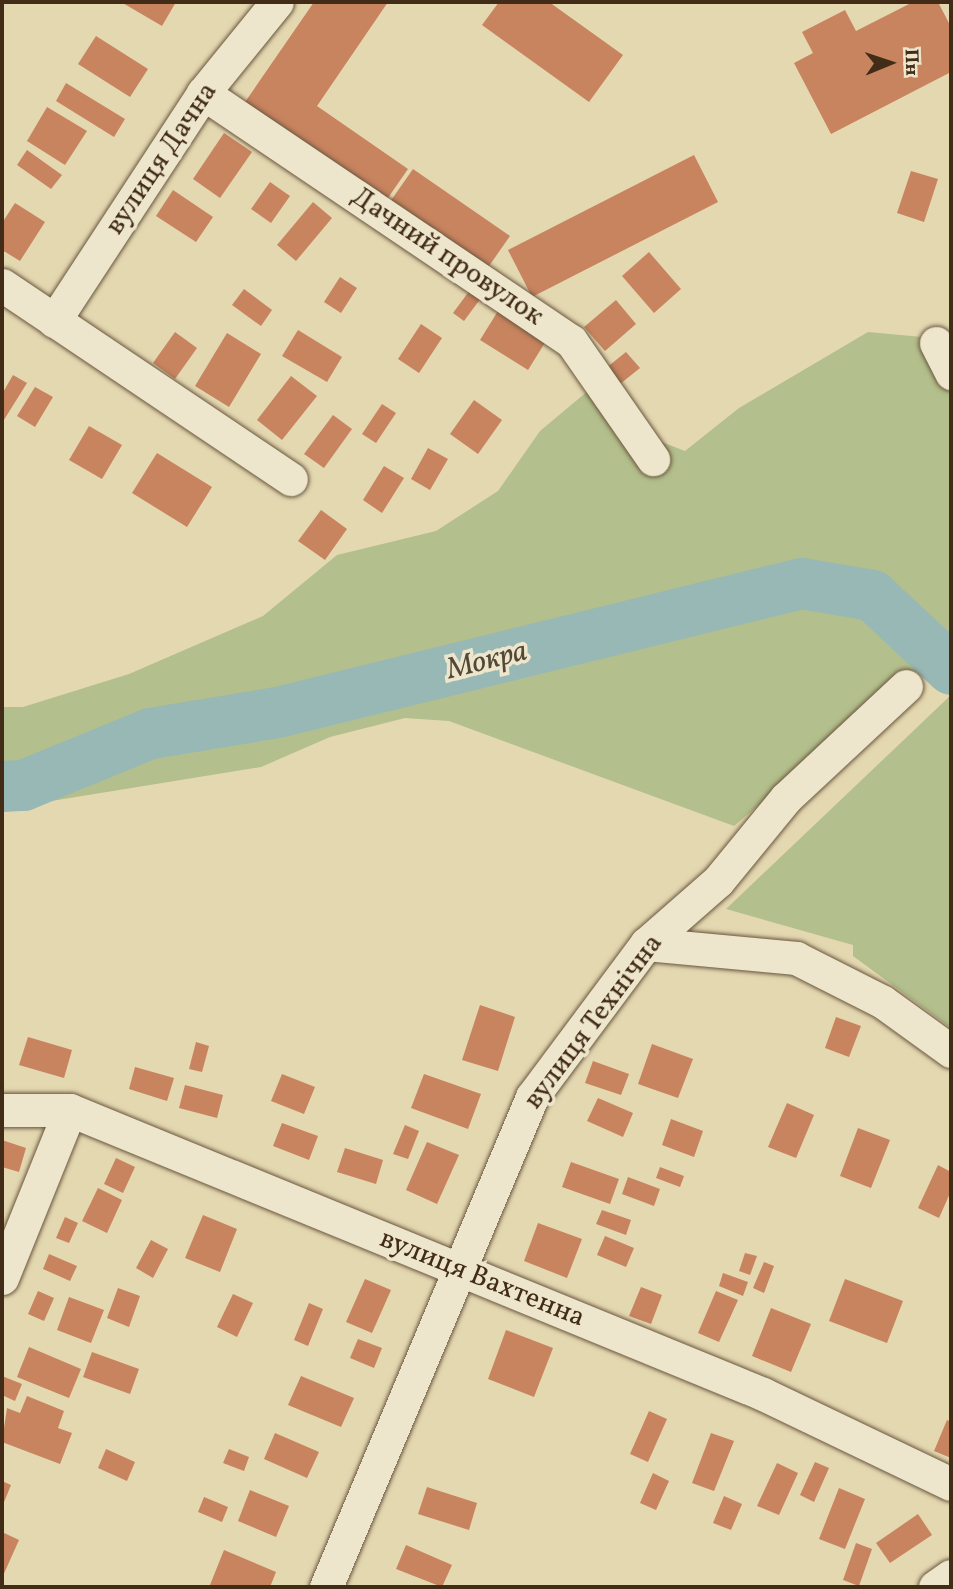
<!DOCTYPE html>
<html>
<head>
<meta charset="utf-8">
<style>
	body { margin:0 }
	#map { position:relative; width:953px; height:1589px; overflow:hidden; background:#e4d8b1; font-family:Vollkorn,serif }
	div>[style] { position:absolute }
	.green>* { inset:0; background:#b3bf8c }
	.river>* { height:51px; margin:-25.5px; padding:0 25.5px; transform-origin:25.5px; border-radius:25.5px; background:#98b8b5 }
	.building>* { inset:0; background:#c8835f }
	.roads { filter:drop-shadow(0 0 2px #6a573e) drop-shadow(0 0 2px #6a573e) }
	.street>* { height:33px; margin:-16.5px; padding:0 16.5px; transform-origin:16.5px; border-radius:16.5px; background:#ede6cc }
	span { translate:-50% -50%; white-space:nowrap; text-align:center; line-height:1.15; -webkit-text-stroke:7px #ede6cc; paint-order:stroke }
	.street-label { font-size:28px; color:#422c18 }
	.water-label { font-size:30px; color:#534837; font-style:italic }
	.frame { position:absolute; inset:0; border:4px solid #422c18; pointer-events:none }
	.north { position:absolute; left:855px; top:28px; width:70px; height:70px; -webkit-text-stroke:5px #ede6cc; paint-order:stroke; rotate:88deg; font-size:19px; font-weight:700; line-height:28px; text-align:center; color:#422c18 }
	.north::after { content:''; display:block; margin:auto; width:24px; height:32px; background:#422c18; clip-path:polygon(50% 0,100% 100%,50% 72%,0 100%) }
</style>
</head>
<body>
<div id="map">
	<div class="green">
		<div style="clip-path:polygon(868px 332px,922px 337px,951px 357px,951px 642px,734px 826px,449px 721px,405px 718px,330px 737px,261px 767px,2px 809px,2px 707px,23px 707px,129px 674px,263px 616px,337px 555px,436px 531px,498px 491px,540px 431px,595px 385px,646px 436px,685px 451px,739px 408px)"></div>
		<div style="clip-path:polygon(951px 695px,951px 1028px,853px 956px,853px 945px,726px 909px)"></div>
	</div>
	<div class="river">
		<div style="left:2px;top:786px;width:21px;rotate:-3deg"></div>
		<div style="left:23px;top:785px;width:137px;rotate:-22.3deg"></div>
		<div style="left:150px;top:733px;width:129px;rotate:-9.4deg"></div>
		<div style="left:277px;top:712px;width:540px;rotate:-13.83deg"></div>
		<div style="left:801px;top:583px;width:72px;rotate:9.6deg"></div>
		<div style="left:872px;top:595px;width:108px;rotate:43.1deg"></div>
	</div>
	<div class="building">
		<div style="clip-path:polygon(121px 2px,176px 2px,162px 26px)"></div>
		<div style="clip-path:polygon(314px 2px,388px 2px,317px 106px,408px 169px,383px 205px,241px 108px)"></div>
		<div style="clip-path:polygon(499px 2px,549px 2px,623px 55px,589px 102px,482px 25px)"></div>
		<div style="clip-path:polygon(913px 2px,938px 2px,951px 27px,951px 72px,831px 134px,794px 63px,813px 53px,802px 32px,845px 10px,856px 31px)"></div>
		<div style="clip-path:polygon(96px 36px,148px 69px,130px 97px,78px 64px)"></div>
		<div style="clip-path:polygon(66px 83px,125px 119px,114px 137px,56px 101px)"></div>
		<div style="clip-path:polygon(47px 107px,87px 131px,65px 165px,27px 141px)"></div>
		<div style="clip-path:polygon(224px 133px,252px 152px,220px 198px,193px 179px)"></div>
		<div style="clip-path:polygon(27px 150px,62px 175px,51px 189px,17px 165px)"></div>
		<div style="clip-path:polygon(694px 155px,718px 202px,532px 297px,508px 250px)"></div>
		<div style="clip-path:polygon(413px 169px,510px 236px,482px 276px,385px 209px)"></div>
		<div style="clip-path:polygon(911px 171px,938px 179px,924px 222px,897px 213px)"></div>
		<div style="clip-path:polygon(270px 182px,290px 196px,271px 223px,251px 209px)"></div>
		<div style="clip-path:polygon(173px 190px,213px 217px,196px 242px,156px 216px)"></div>
		<div style="clip-path:polygon(313px 202px,332px 218px,296px 261px,277px 245px)"></div>
		<div style="clip-path:polygon(15px 203px,45px 222px,20px 261px,2px 250px,2px 223px)"></div>
		<div style="clip-path:polygon(649px 252px,681px 289px,654px 313px,622px 276px)"></div>
		<div style="clip-path:polygon(340px 277px,357px 288px,341px 313px,324px 302px)"></div>
		<div style="clip-path:polygon(244px 289px,272px 310px,261px 326px,232px 305px)"></div>
		<div style="clip-path:polygon(470px 290px,481px 298px,464px 321px,453px 313px)"></div>
		<div style="clip-path:polygon(616px 300px,636px 324px,605px 351px,584px 327px)"></div>
		<div style="clip-path:polygon(498px 311px,546px 341px,528px 370px,480px 340px)"></div>
		<div style="clip-path:polygon(421px 324px,442px 338px,419px 373px,398px 359px)"></div>
		<div style="clip-path:polygon(298px 330px,342px 357px,327px 382px,282px 356px)"></div>
		<div style="clip-path:polygon(175px 332px,197px 348px,175px 379px,153px 363px)"></div>
		<div style="clip-path:polygon(227px 333px,261px 354px,229px 407px,195px 386px)"></div>
		<div style="clip-path:polygon(626px 352px,640px 368px,620px 384px,606px 368px)"></div>
		<div style="clip-path:polygon(13px 375px,27px 383px,2px 423px,2px 394px)"></div>
		<div style="clip-path:polygon(291px 376px,317px 396px,282px 440px,257px 420px)"></div>
		<div style="clip-path:polygon(35px 387px,53px 397px,35px 427px,17px 416px)"></div>
		<div style="clip-path:polygon(474px 400px,502px 420px,478px 454px,450px 434px)"></div>
		<div style="clip-path:polygon(382px 404px,396px 413px,376px 443px,362px 434px)"></div>
		<div style="clip-path:polygon(333px 415px,352px 429px,324px 468px,304px 454px)"></div>
		<div style="clip-path:polygon(89px 426px,122px 445px,102px 479px,69px 460px)"></div>
		<div style="clip-path:polygon(428px 448px,448px 459px,430px 490px,411px 479px)"></div>
		<div style="clip-path:polygon(157px 453px,212px 487px,187px 527px,132px 493px)"></div>
		<div style="clip-path:polygon(384px 466px,404px 478px,382px 513px,363px 500px)"></div>
		<div style="clip-path:polygon(321px 510px,347px 529px,325px 560px,298px 541px)"></div>
		<div style="clip-path:polygon(480px 1005px,515px 1017px,498px 1071px,462px 1060px)"></div>
		<div style="clip-path:polygon(836px 1017px,861px 1026px,849px 1057px,825px 1048px)"></div>
		<div style="clip-path:polygon(28px 1037px,72px 1050px,64px 1078px,19px 1065px)"></div>
		<div style="clip-path:polygon(196px 1042px,209px 1046px,202px 1072px,189px 1069px)"></div>
		<div style="clip-path:polygon(652px 1044px,693px 1059px,678px 1098px,638px 1084px)"></div>
		<div style="clip-path:polygon(593px 1061px,629px 1074px,621px 1095px,585px 1083px)"></div>
		<div style="clip-path:polygon(135px 1067px,174px 1078px,167px 1101px,129px 1089px)"></div>
		<div style="clip-path:polygon(282px 1074px,315px 1087px,304px 1114px,271px 1101px)"></div>
		<div style="clip-path:polygon(424px 1074px,481px 1094px,468px 1129px,411px 1108px)"></div>
		<div style="clip-path:polygon(185px 1085px,223px 1095px,217px 1118px,179px 1108px)"></div>
		<div style="clip-path:polygon(598px 1098px,633px 1113px,623px 1137px,587px 1121px)"></div>
		<div style="clip-path:polygon(787px 1103px,814px 1115px,796px 1158px,768px 1147px)"></div>
		<div style="clip-path:polygon(671px 1119px,703px 1131px,694px 1157px,662px 1145px)"></div>
		<div style="clip-path:polygon(282px 1123px,318px 1136px,309px 1160px,273px 1146px)"></div>
		<div style="clip-path:polygon(405px 1125px,419px 1131px,408px 1159px,393px 1154px)"></div>
		<div style="clip-path:polygon(858px 1128px,890px 1140px,871px 1188px,840px 1176px)"></div>
		<div style="clip-path:polygon(2px 1140px,26px 1148px,19px 1172px,2px 1167px)"></div>
		<div style="clip-path:polygon(427px 1142px,459px 1155px,437px 1204px,406px 1190px)"></div>
		<div style="clip-path:polygon(345px 1148px,383px 1160px,376px 1184px,337px 1172px)"></div>
		<div style="clip-path:polygon(116px 1158px,135px 1167px,123px 1193px,104px 1184px)"></div>
		<div style="clip-path:polygon(571px 1162px,619px 1179px,610px 1204px,562px 1187px)"></div>
		<div style="clip-path:polygon(938px 1165px,951px 1172px,951px 1191px,939px 1218px,918px 1208px)"></div>
		<div style="clip-path:polygon(660px 1167px,684px 1176px,680px 1187px,656px 1178px)"></div>
		<div style="clip-path:polygon(628px 1177px,660px 1189px,654px 1206px,622px 1194px)"></div>
		<div style="clip-path:polygon(98px 1188px,122px 1200px,107px 1233px,82px 1221px)"></div>
		<div style="clip-path:polygon(602px 1210px,631px 1220px,626px 1235px,596px 1224px)"></div>
		<div style="clip-path:polygon(203px 1215px,237px 1229px,220px 1272px,185px 1258px)"></div>
		<div style="clip-path:polygon(65px 1217px,78px 1223px,69px 1243px,56px 1238px)"></div>
		<div style="clip-path:polygon(538px 1223px,582px 1239px,567px 1278px,524px 1261px)"></div>
		<div style="clip-path:polygon(605px 1236px,634px 1248px,626px 1267px,597px 1255px)"></div>
		<div style="clip-path:polygon(151px 1240px,168px 1249px,153px 1278px,136px 1268px)"></div>
		<div style="clip-path:polygon(745px 1253px,757px 1256px,750px 1275px,739px 1271px)"></div>
		<div style="clip-path:polygon(49px 1254px,77px 1266px,70px 1281px,43px 1269px)"></div>
		<div style="clip-path:polygon(764px 1262px,774px 1266px,764px 1293px,753px 1288px)"></div>
		<div style="clip-path:polygon(723px 1273px,748px 1282px,743px 1296px,719px 1286px)"></div>
		<div style="clip-path:polygon(365px 1279px,391px 1290px,372px 1333px,346px 1322px)"></div>
		<div style="clip-path:polygon(845px 1279px,903px 1301px,887px 1343px,829px 1321px)"></div>
		<div style="clip-path:polygon(641px 1287px,662px 1295px,651px 1324px,629px 1316px)"></div>
		<div style="clip-path:polygon(118px 1288px,140px 1296px,129px 1327px,107px 1318px)"></div>
		<div style="clip-path:polygon(38px 1291px,54px 1298px,44px 1321px,28px 1314px)"></div>
		<div style="clip-path:polygon(716px 1291px,738px 1300px,719px 1342px,698px 1333px)"></div>
		<div style="clip-path:polygon(233px 1294px,253px 1303px,237px 1337px,217px 1327px)"></div>
		<div style="clip-path:polygon(69px 1297px,104px 1310px,91px 1343px,57px 1330px)"></div>
		<div style="clip-path:polygon(309px 1303px,323px 1309px,308px 1346px,294px 1340px)"></div>
		<div style="clip-path:polygon(771px 1308px,811px 1324px,791px 1372px,752px 1356px)"></div>
		<div style="clip-path:polygon(506px 1330px,553px 1348px,534px 1397px,488px 1379px)"></div>
		<div style="clip-path:polygon(358px 1339px,382px 1348px,374px 1368px,350px 1358px)"></div>
		<div style="clip-path:polygon(29px 1347px,81px 1369px,69px 1398px,17px 1377px)"></div>
		<div style="clip-path:polygon(92px 1352px,139px 1369px,130px 1394px,83px 1377px)"></div>
		<div style="clip-path:polygon(2px 1376px,22px 1384px,15px 1401px,2px 1395px)"></div>
		<div style="clip-path:polygon(301px 1376px,354px 1398px,341px 1427px,288px 1405px)"></div>
		<div style="clip-path:polygon(27px 1396px,64px 1411px,58px 1428px,72px 1433px,60px 1464px,2px 1442px,7px 1408px,20px 1413px)"></div>
		<div style="clip-path:polygon(649px 1411px,667px 1419px,648px 1462px,630px 1454px)"></div>
		<div style="clip-path:polygon(947px 1420px,951px 1422px,951px 1458px,934px 1451px)"></div>
		<div style="clip-path:polygon(275px 1433px,319px 1452px,307px 1478px,264px 1459px)"></div>
		<div style="clip-path:polygon(711px 1433px,734px 1441px,714px 1491px,692px 1483px)"></div>
		<div style="clip-path:polygon(106px 1449px,135px 1462px,127px 1481px,98px 1468px)"></div>
		<div style="clip-path:polygon(229px 1449px,249px 1457px,244px 1471px,223px 1463px)"></div>
		<div style="clip-path:polygon(815px 1462px,829px 1468px,814px 1502px,800px 1495px)"></div>
		<div style="clip-path:polygon(777px 1463px,798px 1473px,779px 1515px,757px 1506px)"></div>
		<div style="clip-path:polygon(653px 1473px,669px 1481px,656px 1510px,640px 1503px)"></div>
		<div style="clip-path:polygon(2px 1481px,11px 1485px,2px 1507px)"></div>
		<div style="clip-path:polygon(427px 1487px,477px 1503px,469px 1530px,418px 1514px)"></div>
		<div style="clip-path:polygon(839px 1488px,865px 1499px,845px 1549px,819px 1539px)"></div>
		<div style="clip-path:polygon(250px 1490px,289px 1506px,276px 1537px,238px 1521px)"></div>
		<div style="clip-path:polygon(724px 1496px,742px 1504px,731px 1530px,713px 1523px)"></div>
		<div style="clip-path:polygon(204px 1497px,228px 1507px,222px 1522px,198px 1512px)"></div>
		<div style="clip-path:polygon(918px 1514px,932px 1535px,890px 1563px,876px 1543px)"></div>
		<div style="clip-path:polygon(2px 1532px,19px 1540px,2px 1578px)"></div>
		<div style="clip-path:polygon(856px 1543px,872px 1549px,859px 1586px,843px 1580px)"></div>
		<div style="clip-path:polygon(406px 1545px,452px 1565px,442px 1587px,396px 1569px)"></div>
		<div style="clip-path:polygon(224px 1550px,276px 1572px,270px 1587px,210px 1585px)"></div>
	</div>
	<div class="roads">
		<div class="street">
			<div style="left:203px;top:93px;width:444px;rotate:34deg"></div>
			<div style="left:571px;top:341px;width:144px;rotate:55.2deg"></div>
			<div style="left:2px;top:285px;width:348px;rotate:33.9deg"></div>
			<div style="left:54px;top:321px;width:272px;rotate:-56.8deg"></div>
			<div style="left:203px;top:93px;width:117px;rotate:-50.9deg"></div>
			<div style="left:936px;top:343px;width:34px;rotate:63deg"></div>
			<div style="left:646px;top:944px;width:151px;rotate:5.3deg"></div>
			<div style="left:796px;top:958px;width:97px;rotate:26.8deg"></div>
			<div style="left:883px;top:1002px;width:84px;rotate:35.8deg"></div>
			<div style="left:2px;top:1110px;width:68px"></div>
			<div style="left:70px;top:1110px;width:749px;rotate:22.28deg"></div>
			<div style="left:763px;top:1394px;width:208px;rotate:25.6deg"></div>
			<div style="left:2px;top:1278px;width:181px;rotate:-68deg"></div>
			<div style="left:326px;top:1587px;width:532px;rotate:-67.2deg"></div>
			<div style="left:532px;top:1097px;width:191px;rotate:-53.3deg"></div>
			<div style="left:646px;top:944px;width:96px;rotate:-41.2deg"></div>
			<div style="left:718px;top:881px;width:107px;rotate:-50.7deg"></div>
			<div style="left:786px;top:798px;width:164px;rotate:-43deg"></div>
			<div style="left:935px;top:1587px;width:19px;rotate:-35deg"></div>
		</div>
	</div>
	<div class="street-label">
		<span style="left:162px;top:159px;rotate:-56deg">вулиця Дачна</span>
		<span style="left:447px;top:257px;rotate:34deg">Дачний провулок</span>
		<span style="left:594px;top:1022px;rotate:-53deg">вулиця Технічна</span>
		<span style="left:482px;top:1279px;rotate:22deg">вулиця Вахтенна</span>
	</div>
	<div class="water-label">
		<span style="left:487px;top:661px;rotate:-14deg">Мокра</span>
	</div>
	<div class="frame"></div>
	<div class="north">Пн</div>
</div>
</body>
</html>
